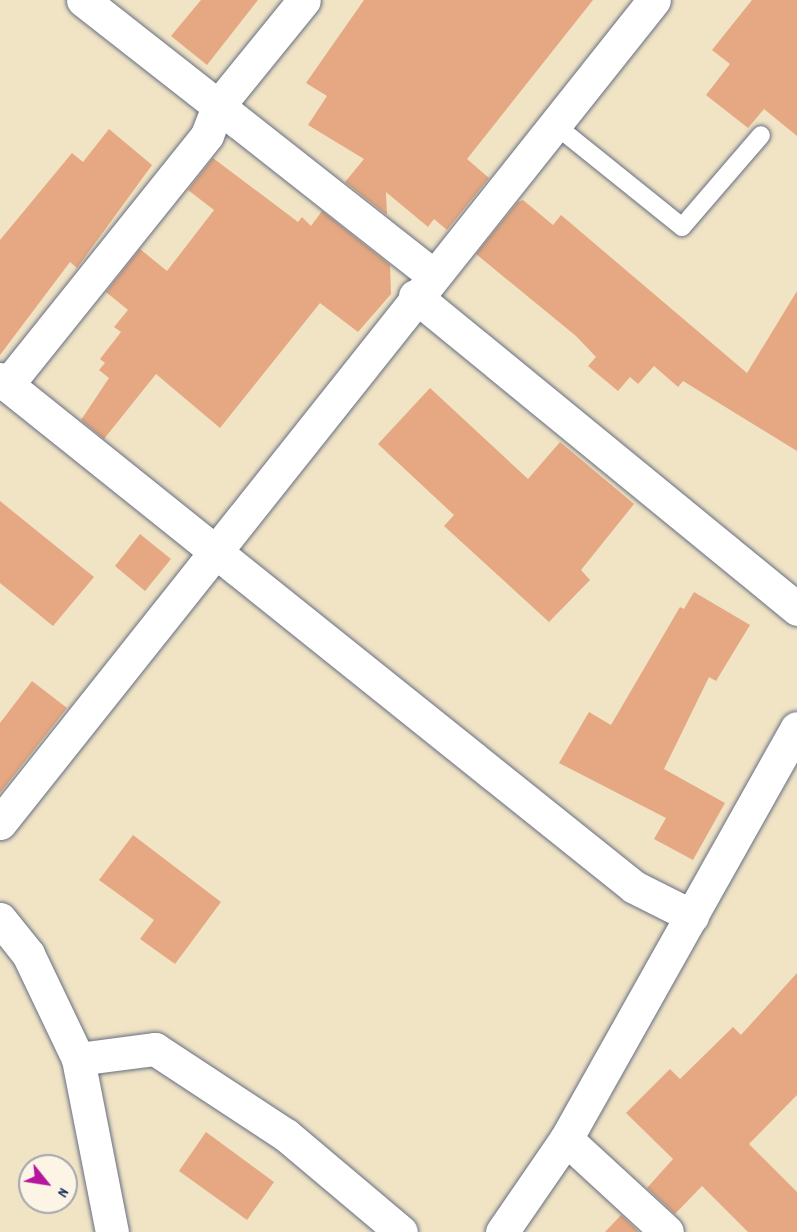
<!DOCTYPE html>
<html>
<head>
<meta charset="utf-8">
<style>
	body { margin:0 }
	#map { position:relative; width:797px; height:1232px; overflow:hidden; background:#f1e4c5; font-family:Dekko,sans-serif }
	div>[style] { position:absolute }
	.building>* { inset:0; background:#e5a882 }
	.roads { filter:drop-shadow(0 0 2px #666e82) drop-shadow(0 0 2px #666e82) }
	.lane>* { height:18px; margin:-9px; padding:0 9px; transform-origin:9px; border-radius:9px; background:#fff }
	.street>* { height:33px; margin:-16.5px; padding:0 16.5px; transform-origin:16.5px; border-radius:16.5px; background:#fff }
	.secondary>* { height:33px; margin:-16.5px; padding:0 16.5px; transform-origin:16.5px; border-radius:16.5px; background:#fff }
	span { translate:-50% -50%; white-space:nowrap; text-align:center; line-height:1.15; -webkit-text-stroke:4.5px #fcf5e5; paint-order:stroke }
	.north { position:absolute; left:18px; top:1154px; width:60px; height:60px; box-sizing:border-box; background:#fcf5e5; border:2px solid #a2a6af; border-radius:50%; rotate:120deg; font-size:16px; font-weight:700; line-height:24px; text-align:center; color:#1b2f5e }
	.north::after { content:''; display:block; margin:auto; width:21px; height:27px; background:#b5179e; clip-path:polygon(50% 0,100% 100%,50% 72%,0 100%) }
</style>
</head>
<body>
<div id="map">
	<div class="building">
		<div style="clip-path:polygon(201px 0,258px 0,207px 65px,171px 36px)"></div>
		<div style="clip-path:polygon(364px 0,593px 0,467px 159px,489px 178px,447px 230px,434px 219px,428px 227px,386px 192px,387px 215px,345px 182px,364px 159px,308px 125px,327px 96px,306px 83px)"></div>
		<div style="clip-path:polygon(752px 0,797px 0,797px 136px,764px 109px,748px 128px,706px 95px,730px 64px,712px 50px)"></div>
		<div style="clip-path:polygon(109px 129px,152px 165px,77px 268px,70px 262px,0 355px,0 240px,72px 153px,83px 162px)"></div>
		<div style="clip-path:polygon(213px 158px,298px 222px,302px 217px,311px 226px,322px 211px,390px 265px,391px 294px,358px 332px,320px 303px,220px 428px,156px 374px,104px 439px,81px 420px,109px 378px,99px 370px,105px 363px,100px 359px,121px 332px,114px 327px,128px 310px,106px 292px,140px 249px,167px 271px,214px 210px,188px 190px)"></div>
		<div style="clip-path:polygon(523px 200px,553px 225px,561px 215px,747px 373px,797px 291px,797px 451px,683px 381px,678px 387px,654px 366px,638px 384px,630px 377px,618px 391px,588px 366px,596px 357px,576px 336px,476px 254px,518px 202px)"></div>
		<div style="clip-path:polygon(430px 388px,528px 479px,560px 442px,634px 504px,581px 570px,590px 580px,549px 622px,444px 526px,454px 515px,378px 444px)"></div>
		<div style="clip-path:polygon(0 501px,94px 577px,53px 626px,0 583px)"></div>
		<div style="clip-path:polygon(140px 534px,171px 559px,145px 591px,115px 566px)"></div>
		<div style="clip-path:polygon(694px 592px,750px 625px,716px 681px,709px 677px,664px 769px,725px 803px,693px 860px,654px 839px,666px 818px,559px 763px,589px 712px,611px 725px,680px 607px,684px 609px)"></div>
		<div style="clip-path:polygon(32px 681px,67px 708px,0 793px,0 723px)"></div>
		<div style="clip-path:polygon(133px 835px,221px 902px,175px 964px,140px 939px,154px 920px,99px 880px)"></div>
		<div style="clip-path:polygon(797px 973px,797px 1095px,749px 1144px,797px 1192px,797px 1232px,748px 1232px,702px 1186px,675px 1214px,647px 1188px,673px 1159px,626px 1113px,670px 1069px,680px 1079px,733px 1027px,741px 1035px)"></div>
		<div style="clip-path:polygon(206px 1132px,274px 1182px,247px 1220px,179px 1171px)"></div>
		<div style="clip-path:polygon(621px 1215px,639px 1232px,605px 1232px)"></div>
	</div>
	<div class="roads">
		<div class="lane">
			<div style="left:554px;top:124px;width:164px;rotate:38.8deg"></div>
			<div style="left:682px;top:227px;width:121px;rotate:-49.3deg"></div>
		</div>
		<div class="street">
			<div style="left:83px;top:0;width:172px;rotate:38.1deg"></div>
			<div style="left:218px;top:106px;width:136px;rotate:-50.9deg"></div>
			<div style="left:415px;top:296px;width:494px;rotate:39.3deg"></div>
			<div style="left:0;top:379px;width:812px;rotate:38.7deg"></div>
			<div style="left:634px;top:887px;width:65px;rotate:26.6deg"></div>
			<div style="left:7px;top:385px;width:320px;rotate:-51.3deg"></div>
			<div style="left:207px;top:135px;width:31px;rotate:-69deg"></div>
			<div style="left:218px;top:106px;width:273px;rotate:38.2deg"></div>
			<div style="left:0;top:823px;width:1051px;rotate:-51.53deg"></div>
			<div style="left:78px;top:1059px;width:78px;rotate:-7.4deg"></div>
			<div style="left:155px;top:1049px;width:157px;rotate:33.3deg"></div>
			<div style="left:286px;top:1135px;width:150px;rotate:40.1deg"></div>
			<div style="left:566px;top:1139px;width:137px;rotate:42.6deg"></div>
			<div style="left:502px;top:1232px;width:113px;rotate:-55.5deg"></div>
			<div style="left:566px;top:1139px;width:471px;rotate:-60.7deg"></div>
		</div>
		<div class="secondary">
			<div style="left:0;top:919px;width:45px;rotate:51.3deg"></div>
			<div style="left:28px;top:954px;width:116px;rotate:64.5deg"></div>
			<div style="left:78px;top:1059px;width:176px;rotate:78.9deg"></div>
		</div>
	</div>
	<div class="north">N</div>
</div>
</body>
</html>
